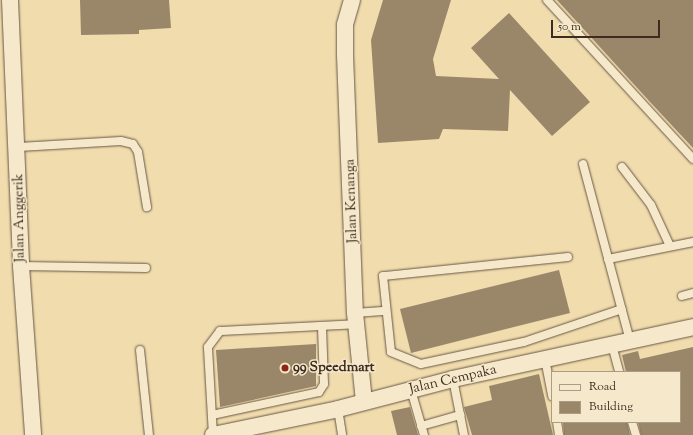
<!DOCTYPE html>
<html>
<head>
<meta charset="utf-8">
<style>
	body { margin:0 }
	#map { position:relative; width:693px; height:435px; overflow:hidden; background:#f1dcae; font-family:"Sorts Mill Goudy",serif }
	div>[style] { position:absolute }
	.building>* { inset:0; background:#9a876a }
	.roads { filter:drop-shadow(0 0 1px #685744) drop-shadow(0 0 1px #685744) }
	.lane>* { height:8px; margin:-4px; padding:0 4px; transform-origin:4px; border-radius:4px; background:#f6e8ca }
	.street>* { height:16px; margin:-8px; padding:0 8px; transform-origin:8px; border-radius:8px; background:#f6e8ca }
	.dots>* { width:11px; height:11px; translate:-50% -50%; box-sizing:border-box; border:2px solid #f6e8ca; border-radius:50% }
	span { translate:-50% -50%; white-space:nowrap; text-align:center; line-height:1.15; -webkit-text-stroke:3px #f6e8ca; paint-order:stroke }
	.street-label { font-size:14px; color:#3b2b21 }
	.poi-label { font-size:14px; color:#3b2b21; font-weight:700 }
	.left { translate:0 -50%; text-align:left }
	.legend { position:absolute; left:551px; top:371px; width:130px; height:52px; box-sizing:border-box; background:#f6e8ca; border:1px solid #ab9c86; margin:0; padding:5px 7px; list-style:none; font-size:12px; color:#3b2b21 }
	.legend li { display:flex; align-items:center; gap:8px; height:20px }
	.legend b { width:20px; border:1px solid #ab9c86 }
	.scale { position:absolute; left:551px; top:20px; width:109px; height:18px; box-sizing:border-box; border:2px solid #3b2b21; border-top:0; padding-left:5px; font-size:12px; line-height:14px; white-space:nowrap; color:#3b2b21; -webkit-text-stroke:3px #f6e8ca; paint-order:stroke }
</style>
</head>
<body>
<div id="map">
	<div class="building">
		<div style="clip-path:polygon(80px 0,169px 0,171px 28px,139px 30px,139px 34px,81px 35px)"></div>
		<div style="clip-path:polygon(383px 0,451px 0,433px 59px,436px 76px,499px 79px,471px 48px,509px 13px,590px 102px,552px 136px,510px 90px,508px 131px,443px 129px,439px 139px,378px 143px,371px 40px)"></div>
		<div style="clip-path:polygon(557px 0,693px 0,693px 148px,651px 103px)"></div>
		<div style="clip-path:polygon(559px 270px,570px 313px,411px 353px,400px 309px)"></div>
		<div style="clip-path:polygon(316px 344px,316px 386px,220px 407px,216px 350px)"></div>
		<div style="clip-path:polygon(693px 347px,693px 435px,641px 435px,638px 422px,680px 422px,680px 372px,626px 372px,622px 355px,638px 351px,640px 359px)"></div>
		<div style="clip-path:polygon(539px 374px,553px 435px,472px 435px,464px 407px,492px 400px,489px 386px)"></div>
		<div style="clip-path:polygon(410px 407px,418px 435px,397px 435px,391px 411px)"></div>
		<div style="clip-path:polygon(563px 422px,627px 422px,630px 435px,564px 435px)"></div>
	</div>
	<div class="roads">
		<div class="lane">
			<div style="left:547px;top:0;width:216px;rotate:47.4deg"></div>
			<div style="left:19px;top:147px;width:102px;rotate:-3.4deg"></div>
			<div style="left:121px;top:141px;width:12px;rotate:14deg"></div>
			<div style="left:133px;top:144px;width:9px;rotate:58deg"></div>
			<div style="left:138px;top:152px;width:56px;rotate:80.7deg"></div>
			<div style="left:583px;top:164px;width:183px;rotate:75.1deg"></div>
			<div style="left:622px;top:167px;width:48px;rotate:52.7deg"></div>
			<div style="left:651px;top:205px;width:45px;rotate:65.1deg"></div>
			<div style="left:568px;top:257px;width:186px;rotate:174.1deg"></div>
			<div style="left:383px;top:276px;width:76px;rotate:84deg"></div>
			<div style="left:391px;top:352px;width:32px;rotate:22deg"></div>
			<div style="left:421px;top:364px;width:105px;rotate:-12.1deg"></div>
			<div style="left:524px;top:342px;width:103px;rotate:-18.6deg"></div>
			<div style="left:608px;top:259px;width:87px;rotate:-11.3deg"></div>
			<div style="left:21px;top:266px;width:125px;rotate:0.9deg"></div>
			<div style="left:682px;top:296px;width:11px;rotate:-15deg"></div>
			<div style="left:355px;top:313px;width:31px;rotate:-4deg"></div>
			<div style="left:612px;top:345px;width:28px;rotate:75deg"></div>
			<div style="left:140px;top:350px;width:85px;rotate:84deg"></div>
			<div style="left:545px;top:359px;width:38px;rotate:79deg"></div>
			<div style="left:453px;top:379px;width:57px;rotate:78.9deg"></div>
			<div style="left:411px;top:390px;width:47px;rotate:73.9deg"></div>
			<div style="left:338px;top:409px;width:26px;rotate:81deg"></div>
			<div style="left:212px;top:415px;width:109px;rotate:-12.1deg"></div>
			<div style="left:319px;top:392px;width:9px;rotate:-58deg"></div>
			<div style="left:324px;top:384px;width:58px;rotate:-92deg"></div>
			<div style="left:557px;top:422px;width:13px;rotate:81deg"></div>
			<div style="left:632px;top:422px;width:14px;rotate:73deg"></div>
			<div style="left:421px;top:426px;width:41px;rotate:-15.8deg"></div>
			<div style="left:213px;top:435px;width:88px;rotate:-93.3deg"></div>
			<div style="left:208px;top:347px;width:20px;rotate:-53deg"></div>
			<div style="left:220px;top:331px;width:136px;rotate:-2.9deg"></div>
		</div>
		<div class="street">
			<div style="left:10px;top:0;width:266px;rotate:87.6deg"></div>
			<div style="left:21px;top:266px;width:169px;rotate:85.9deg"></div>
			<div style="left:352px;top:0;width:26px;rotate:106deg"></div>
			<div style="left:345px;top:25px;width:30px;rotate:90deg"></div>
			<div style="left:345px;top:55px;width:258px;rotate:87.8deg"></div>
			<div style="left:355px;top:313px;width:89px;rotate:84.2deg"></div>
			<div style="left:213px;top:435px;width:128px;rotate:-11.7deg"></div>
			<div style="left:338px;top:409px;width:119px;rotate:-14.6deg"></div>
			<div style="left:453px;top:379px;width:246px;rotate:-12.2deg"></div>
		</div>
	</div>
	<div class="dots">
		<div style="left:285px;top:368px;background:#8f2418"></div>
	</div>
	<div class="street-label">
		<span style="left:352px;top:201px;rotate:-92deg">Jalan Kenanga</span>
		<span style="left:20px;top:218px;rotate:-91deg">Jalan Anggerik</span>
		<span style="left:453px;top:380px;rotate:-13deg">Jalan Cempaka</span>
	</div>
	<div class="poi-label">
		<span class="left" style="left:293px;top:368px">99 Speedmart</span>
	</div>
	<ul class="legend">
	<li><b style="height:5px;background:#f6e8ca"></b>Road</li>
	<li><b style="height:11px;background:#9a876a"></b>Building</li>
	</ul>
	<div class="scale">50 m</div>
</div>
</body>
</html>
